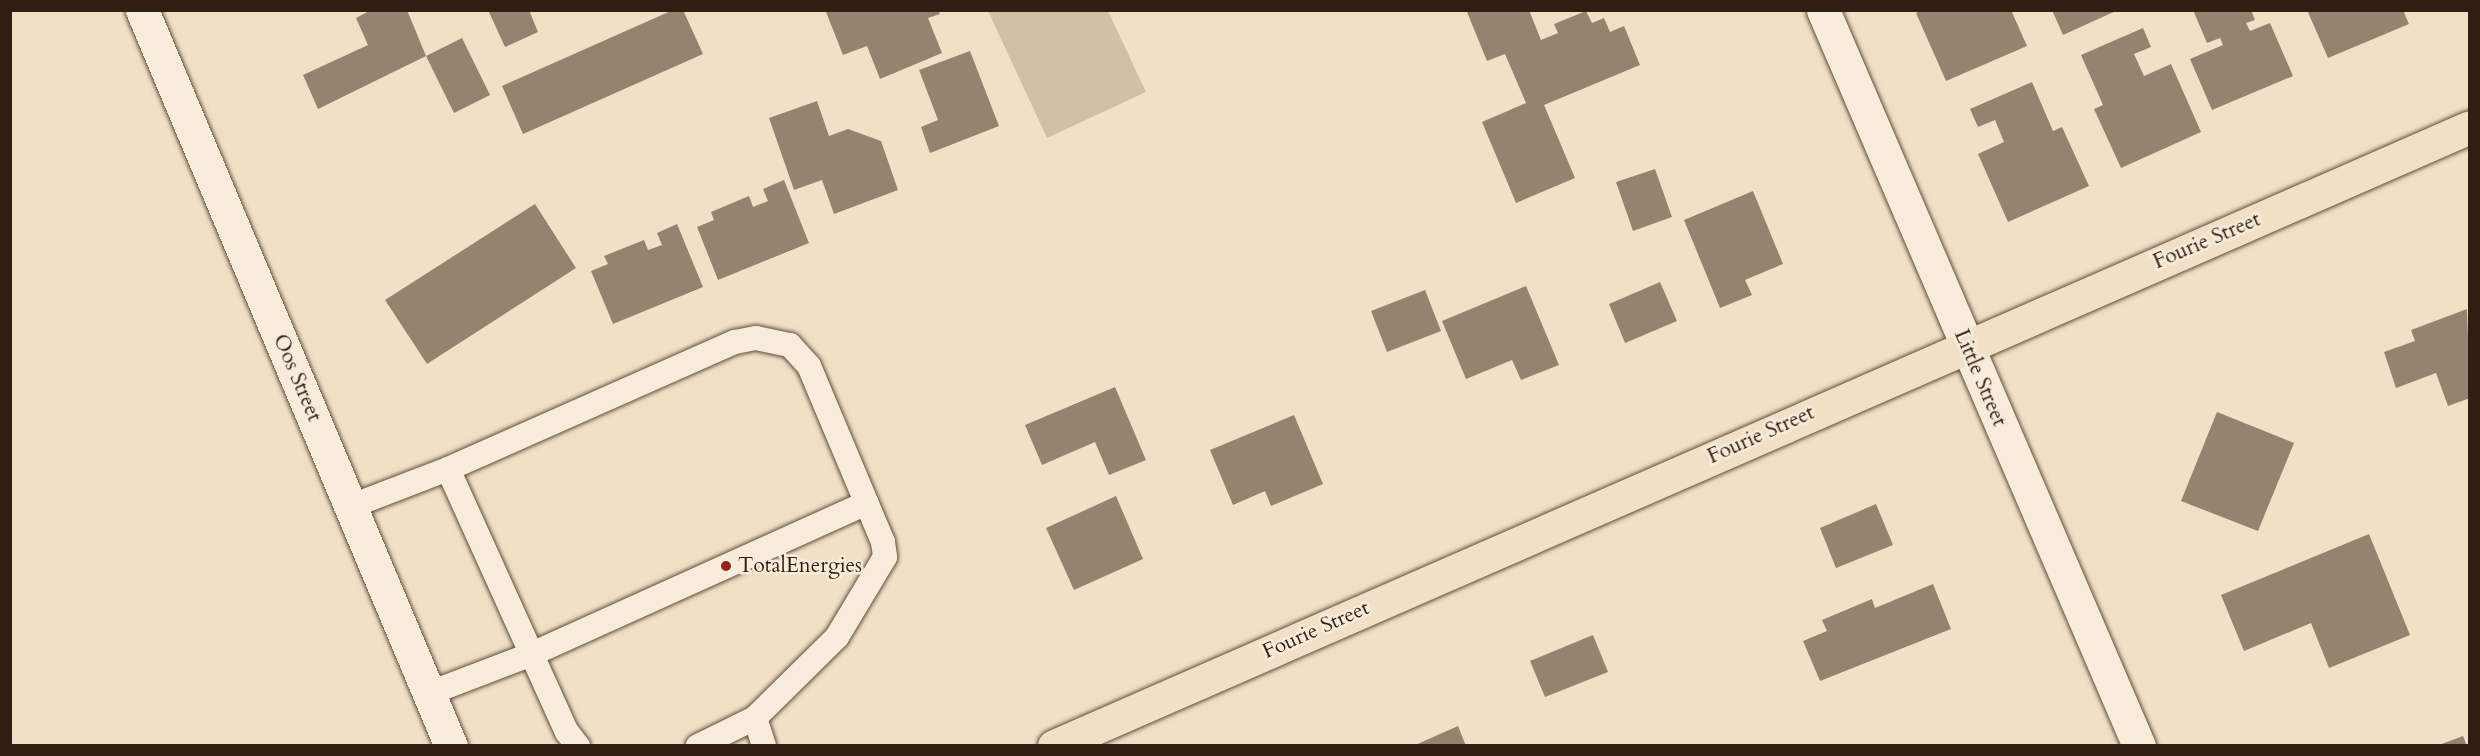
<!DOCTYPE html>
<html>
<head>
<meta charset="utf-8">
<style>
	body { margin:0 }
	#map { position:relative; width:2480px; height:756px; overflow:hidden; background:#f2e0c6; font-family:Cardo,serif }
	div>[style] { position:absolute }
	.green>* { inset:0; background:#d1bfa7 }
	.building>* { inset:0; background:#94836f }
	.roads { filter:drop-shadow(0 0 2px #604e3e) drop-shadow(0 0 2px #604e3e) }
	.service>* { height:24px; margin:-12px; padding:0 12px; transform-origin:12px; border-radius:12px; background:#f7ebda }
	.minor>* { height:33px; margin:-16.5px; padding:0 16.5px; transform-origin:16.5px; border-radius:16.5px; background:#f7ebda }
	.tertiary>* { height:33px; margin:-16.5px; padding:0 16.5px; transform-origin:16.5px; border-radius:16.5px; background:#f7ebda }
	.trunk>* { height:33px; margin:-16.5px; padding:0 16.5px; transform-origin:16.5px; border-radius:16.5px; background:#f2e0c6 }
	.dots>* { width:16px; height:16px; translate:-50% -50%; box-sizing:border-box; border:3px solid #f7ebda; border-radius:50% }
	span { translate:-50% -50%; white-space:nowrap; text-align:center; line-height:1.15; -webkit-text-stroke:5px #f7ebda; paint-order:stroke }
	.street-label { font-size:21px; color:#2f1e11 }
	.poi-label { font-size:21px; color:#2f1e11 }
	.left { translate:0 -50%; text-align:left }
	.frame { position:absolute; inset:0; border:12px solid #2f1e11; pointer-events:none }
</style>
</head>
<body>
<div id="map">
	<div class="green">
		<div style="clip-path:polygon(988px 11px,1108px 11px,1146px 92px,1047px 138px)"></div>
	</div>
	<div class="building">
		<div style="clip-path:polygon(371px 10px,407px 10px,426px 56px,318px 109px,303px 75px,368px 45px,356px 18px)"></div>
		<div style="clip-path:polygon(488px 10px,529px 10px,538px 32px,505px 47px)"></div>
		<div style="clip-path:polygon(673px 10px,683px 10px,703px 54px,523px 134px,502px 86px)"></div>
		<div style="clip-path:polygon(938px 10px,940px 14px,928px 18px,942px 53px,880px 79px,867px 46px,843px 55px,826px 12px)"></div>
		<div style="clip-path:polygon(1529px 10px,1541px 40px,1558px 33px,1554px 24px,1586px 11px,1592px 23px,1604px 18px,1610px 32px,1624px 26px,1640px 65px,1544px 105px,1575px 178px,1516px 203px,1482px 122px,1526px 103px,1505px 54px,1487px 61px,1467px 12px)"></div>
		<div style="clip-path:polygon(1923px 10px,2011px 10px,2027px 46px,1946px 81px,1916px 13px)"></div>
		<div style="clip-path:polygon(2052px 10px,2118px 10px,2063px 35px)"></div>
		<div style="clip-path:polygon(2193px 10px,2251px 10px,2255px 20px,2246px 23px,2250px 31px,2270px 23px,2293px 76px,2212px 110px,2190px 59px,2223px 45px,2220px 38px,2207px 43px)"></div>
		<div style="clip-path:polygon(2307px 10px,2403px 10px,2409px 24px,2328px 58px)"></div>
		<div style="clip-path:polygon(2143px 28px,2151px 47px,2134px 54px,2144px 76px,2171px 64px,2201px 132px,2121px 168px,2094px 109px,2103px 105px,2081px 55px)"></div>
		<div style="clip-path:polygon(462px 38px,490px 95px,454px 113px,426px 56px)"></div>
		<div style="clip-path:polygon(970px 51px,999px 126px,930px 153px,921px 127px,938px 120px,919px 70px)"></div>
		<div style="clip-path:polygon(2032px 82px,2053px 131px,2062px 127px,2089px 186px,2008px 222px,1978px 154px,2004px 142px,1995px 120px,1978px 127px,1970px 109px)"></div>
		<div style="clip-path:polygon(817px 101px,829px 136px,848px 129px,881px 141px,898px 190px,834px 214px,822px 180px,794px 190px,769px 118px)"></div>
		<div style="clip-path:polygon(1655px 169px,1672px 217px,1633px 231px,1616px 182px)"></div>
		<div style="clip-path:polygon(784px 180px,809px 243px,718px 280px,697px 227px,714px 220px,711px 212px,749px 196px,753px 207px,768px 201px,763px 189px)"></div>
		<div style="clip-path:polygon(1753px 191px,1783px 264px,1745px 280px,1752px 295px,1720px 308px,1684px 220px)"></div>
		<div style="clip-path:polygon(535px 204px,576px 268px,427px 364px,385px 300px)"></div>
		<div style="clip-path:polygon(677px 224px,703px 287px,613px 324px,591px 271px,608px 264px,604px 256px,644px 240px,648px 250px,662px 245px,657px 233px)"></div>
		<div style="clip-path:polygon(1660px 282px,1677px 321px,1625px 343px,1609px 304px)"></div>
		<div style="clip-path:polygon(1526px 286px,1559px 365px,1521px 380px,1512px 360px,1466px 379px,1442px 321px)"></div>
		<div style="clip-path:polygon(1425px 290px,1441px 331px,1387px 352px,1371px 311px)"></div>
		<div style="clip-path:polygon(2467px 309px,2470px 398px,2448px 406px,2436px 373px,2396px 388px,2384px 352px,2415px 341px,2411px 330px)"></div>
		<div style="clip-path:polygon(1115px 387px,1146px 460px,1109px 475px,1095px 442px,1042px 465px,1025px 425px)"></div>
		<div style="clip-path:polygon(2217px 412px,2294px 443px,2258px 531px,2181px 501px)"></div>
		<div style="clip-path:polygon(1294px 415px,1323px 484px,1271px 506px,1265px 491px,1233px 505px,1210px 450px)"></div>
		<div style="clip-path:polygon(1116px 496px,1143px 559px,1074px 590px,1046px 528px)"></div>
		<div style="clip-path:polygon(1876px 504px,1893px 545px,1836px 568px,1820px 528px)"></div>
		<div style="clip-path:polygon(2369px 534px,2410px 635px,2329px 668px,2311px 623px,2244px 651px,2221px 595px)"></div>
		<div style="clip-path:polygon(1933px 584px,1951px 629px,1820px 681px,1803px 641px,1827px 631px,1822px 620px,1872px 599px,1875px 608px)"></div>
		<div style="clip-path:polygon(1593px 635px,1608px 672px,1545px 697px,1530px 661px)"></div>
		<div style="clip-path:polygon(1458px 726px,1466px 746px,1413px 746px)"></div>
		<div style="clip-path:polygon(2463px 736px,2467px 746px,2439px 746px,2439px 745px)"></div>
	</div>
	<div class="roads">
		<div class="service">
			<div style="left:448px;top:469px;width:289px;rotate:65.7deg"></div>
			<div style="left:567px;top:732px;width:18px;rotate:52deg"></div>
			<div style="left:352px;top:506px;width:103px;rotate:-21.1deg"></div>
			<div style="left:448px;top:469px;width:314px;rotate:-23.9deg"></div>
			<div style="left:735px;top:342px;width:21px;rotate:-11deg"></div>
			<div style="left:756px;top:338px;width:35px;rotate:12deg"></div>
			<div style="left:790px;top:345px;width:28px;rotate:48deg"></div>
			<div style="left:809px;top:366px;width:191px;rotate:67.2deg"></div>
			<div style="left:883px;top:542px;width:15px;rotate:82deg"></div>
			<div style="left:885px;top:557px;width:93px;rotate:121deg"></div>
			<div style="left:837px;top:637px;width:115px;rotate:135.4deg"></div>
			<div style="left:755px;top:718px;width:64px;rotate:153.8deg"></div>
			<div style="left:430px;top:693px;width:109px;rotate:-20.9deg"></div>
			<div style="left:532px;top:654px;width:367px;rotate:-24.3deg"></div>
			<div style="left:755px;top:718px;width:29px;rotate:72deg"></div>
		</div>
		<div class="minor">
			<div style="left:1823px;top:10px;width:801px;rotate:66.76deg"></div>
		</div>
		<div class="tertiary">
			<div style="left:142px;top:10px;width:798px;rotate:67.23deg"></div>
		</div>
		<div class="trunk">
			<div style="left:1054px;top:746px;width:1545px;rotate:-23.61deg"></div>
		</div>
	</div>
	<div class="dots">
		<div style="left:726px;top:566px;background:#8f2418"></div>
	</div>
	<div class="street-label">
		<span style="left:2207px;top:241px;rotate:-23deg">Fourie Street</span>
		<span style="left:297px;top:378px;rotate:67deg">Oos Street</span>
		<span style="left:1980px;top:378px;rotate:67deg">Little Street</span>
		<span style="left:1761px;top:435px;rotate:-24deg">Fourie Street</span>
		<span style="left:1316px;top:630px;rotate:-24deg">Fourie Street</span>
	</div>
	<div class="poi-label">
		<span class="left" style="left:738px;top:566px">TotalEnergies</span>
	</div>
	<div class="frame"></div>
</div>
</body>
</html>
